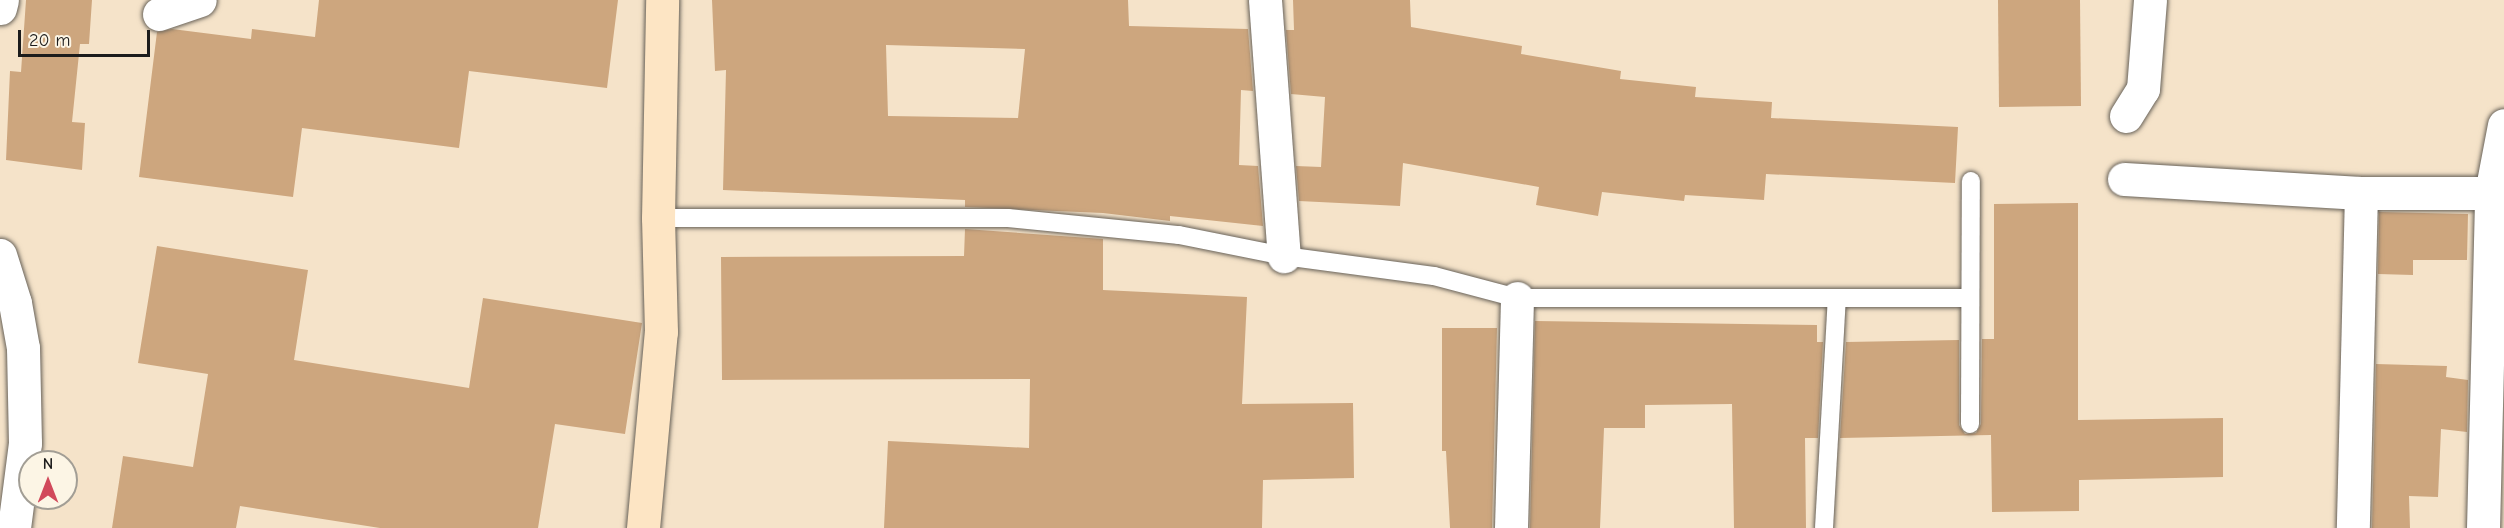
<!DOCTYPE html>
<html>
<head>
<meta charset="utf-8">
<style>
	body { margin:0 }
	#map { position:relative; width:2504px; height:528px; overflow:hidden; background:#f5e3c9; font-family:"Comic Neue",sans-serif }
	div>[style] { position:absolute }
	.building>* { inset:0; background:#cda67e }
	.roads { filter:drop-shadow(0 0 2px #686259) drop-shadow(0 0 2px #686259) }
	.lane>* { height:18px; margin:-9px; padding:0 9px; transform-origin:9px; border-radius:9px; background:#fff }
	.street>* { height:33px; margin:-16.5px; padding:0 16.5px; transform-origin:16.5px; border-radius:16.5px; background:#fff }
	.secondary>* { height:33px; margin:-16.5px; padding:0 16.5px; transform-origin:16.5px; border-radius:16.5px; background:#fde5c4 }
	span { translate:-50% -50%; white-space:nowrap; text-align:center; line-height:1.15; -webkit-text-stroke:6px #fcf5e5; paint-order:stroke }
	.north { position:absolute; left:18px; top:450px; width:60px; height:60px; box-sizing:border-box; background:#fcf5e5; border:2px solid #a29e95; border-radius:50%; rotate:0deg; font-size:16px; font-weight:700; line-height:24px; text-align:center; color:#1c1c1c }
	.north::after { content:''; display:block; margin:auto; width:21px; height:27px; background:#d1495b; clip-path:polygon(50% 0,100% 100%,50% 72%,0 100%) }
	.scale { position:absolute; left:18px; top:30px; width:132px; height:27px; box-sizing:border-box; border:3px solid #1c1c1c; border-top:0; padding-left:8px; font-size:18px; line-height:21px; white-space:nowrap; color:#1c1c1c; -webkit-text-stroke:4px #fcf5e5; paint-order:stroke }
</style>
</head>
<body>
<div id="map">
	<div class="building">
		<div style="clip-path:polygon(26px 0,92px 0,89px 44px,80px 44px,72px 122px,85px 123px,82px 170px,6px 160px,10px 71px,21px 72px)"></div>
		<div style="clip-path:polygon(319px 0,618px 0,607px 88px,469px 71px,459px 148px,302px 128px,293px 197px,139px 177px,157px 32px,172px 29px,251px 39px,252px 29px,315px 37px)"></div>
		<div style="clip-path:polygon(evenodd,712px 0,1128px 0,1129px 26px,1248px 29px,1253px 91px,1241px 90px,1239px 165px,1258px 166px,1263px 226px,1170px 216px,1170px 221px,1103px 213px,965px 207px,965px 200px,723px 190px,726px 70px,715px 71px,712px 0,886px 45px,1025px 49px,1018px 118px,888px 116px,886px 45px)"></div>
		<div style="clip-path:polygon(1293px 0,1410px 0,1411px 27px,1522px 46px,1521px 54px,1621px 71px,1620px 79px,1696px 87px,1695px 97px,1772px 102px,1771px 118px,1958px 127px,1955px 183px,1766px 174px,1764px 200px,1685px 195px,1684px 201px,1602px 192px,1598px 216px,1536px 205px,1539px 187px,1403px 163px,1400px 206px,1299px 201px,1296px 166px,1321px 167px,1325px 97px,1291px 94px,1286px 30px,1294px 30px)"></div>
		<div style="clip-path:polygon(1998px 0,2080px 0,2081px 106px,1999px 107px)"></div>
		<div style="clip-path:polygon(2078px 203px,2078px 420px,2223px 418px,2223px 477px,2079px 480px,2079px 511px,1992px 512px,1991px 435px,1840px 438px,1846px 342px,1959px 340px,1959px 425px,1965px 434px,1976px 433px,1981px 424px,1982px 339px,1994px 339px,1994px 204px)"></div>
		<div style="clip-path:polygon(2379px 212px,2468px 214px,2467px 260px,2413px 260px,2413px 275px,2378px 274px)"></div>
		<div style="clip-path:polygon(965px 229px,1103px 239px,1103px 290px,1247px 297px,1242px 404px,1353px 403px,1354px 478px,1263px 480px,1262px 528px,884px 528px,888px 441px,1029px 448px,1030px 379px,722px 380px,721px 257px,964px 256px)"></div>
		<div style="clip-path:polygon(157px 246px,308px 270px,294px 360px,469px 388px,483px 298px,642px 323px,625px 434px,555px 424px,538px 528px,380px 528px,240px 506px,236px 528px,112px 528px,123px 456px,193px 467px,208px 374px,138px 363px)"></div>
		<div style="clip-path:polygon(1535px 321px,1817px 325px,1817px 342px,1823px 342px,1818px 438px,1805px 438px,1806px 528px,1734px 528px,1732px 404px,1645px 405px,1645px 428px,1604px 428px,1600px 528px,1530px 528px)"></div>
		<div style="clip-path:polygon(1442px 328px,1497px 328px,1492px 528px,1450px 528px,1446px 451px,1442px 451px)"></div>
		<div style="clip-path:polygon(2376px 364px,2447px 366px,2446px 377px,2468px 380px,2467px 432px,2441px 429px,2438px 497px,2409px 496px,2410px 528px,2372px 528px)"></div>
	</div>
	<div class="roads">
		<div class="lane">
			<div style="left:658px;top:218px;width:350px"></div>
			<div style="left:1008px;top:218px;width:172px;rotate:5.7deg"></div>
			<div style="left:1179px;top:235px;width:107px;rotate:11.3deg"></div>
			<div style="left:1284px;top:256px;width:151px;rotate:7.6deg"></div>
			<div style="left:1434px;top:276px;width:86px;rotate:14.8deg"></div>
			<div style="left:1517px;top:298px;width:453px"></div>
			<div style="left:1970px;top:424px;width:243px;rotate:-89.8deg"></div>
			<div style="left:1824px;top:528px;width:230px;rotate:-86.8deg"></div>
		</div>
		<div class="street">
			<div style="left:1265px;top:0;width:257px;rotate:85.8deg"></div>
			<div style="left:0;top:8px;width:8px;rotate:-76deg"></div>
			<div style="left:159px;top:14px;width:43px;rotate:-18.9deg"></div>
			<div style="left:2126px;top:116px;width:32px;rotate:-58deg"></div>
			<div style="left:2143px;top:89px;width:89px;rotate:-85.5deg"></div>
			<div style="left:2124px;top:179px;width:237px;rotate:3.4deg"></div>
			<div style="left:2361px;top:193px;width:335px;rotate:91.4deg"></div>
			<div style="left:2361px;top:193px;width:130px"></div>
			<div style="left:0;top:255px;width:50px;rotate:72.6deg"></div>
			<div style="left:15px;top:303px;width:46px;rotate:79.9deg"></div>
			<div style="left:23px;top:348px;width:95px;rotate:88.8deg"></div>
			<div style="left:25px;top:443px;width:86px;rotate:97.4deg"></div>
			<div style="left:1511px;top:528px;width:230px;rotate:-88.5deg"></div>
			<div style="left:2483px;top:528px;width:335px;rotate:-88.6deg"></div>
			<div style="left:2491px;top:193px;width:69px;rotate:-79.2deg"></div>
		</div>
		<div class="secondary">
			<div style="left:643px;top:528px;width:197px;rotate:-84.8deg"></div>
			<div style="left:661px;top:332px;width:114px;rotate:-91.5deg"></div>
			<div style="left:658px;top:218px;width:218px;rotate:-88.9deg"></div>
		</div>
	</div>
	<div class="north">N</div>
	<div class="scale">20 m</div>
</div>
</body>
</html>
